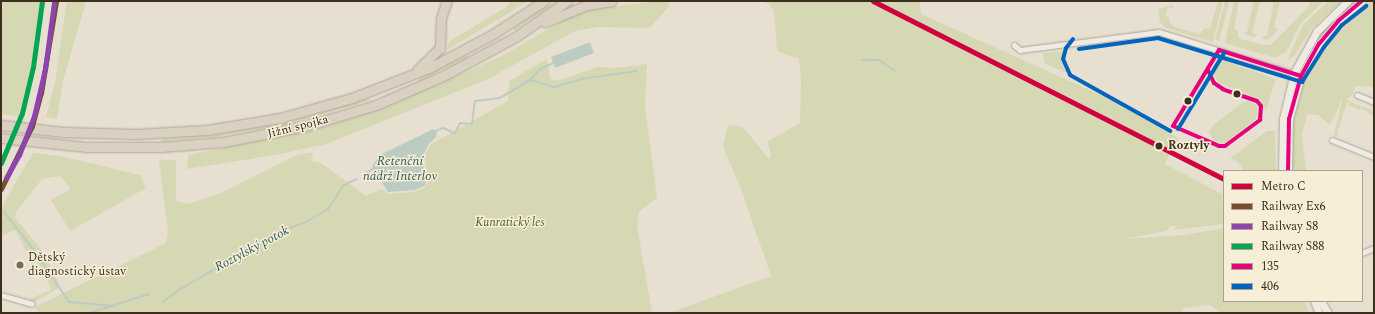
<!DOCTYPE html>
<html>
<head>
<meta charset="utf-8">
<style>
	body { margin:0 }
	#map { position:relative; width:1375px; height:314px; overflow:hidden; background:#e7e0d1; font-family:Spectral,serif }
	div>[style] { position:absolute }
	.green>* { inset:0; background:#d6d7b3 }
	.water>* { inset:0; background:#bcccc2 }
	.stream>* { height:2px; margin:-1px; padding:0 1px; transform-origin:1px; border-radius:1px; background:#bcccc2 }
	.roads { filter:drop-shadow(0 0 1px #ada599) drop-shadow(0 0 1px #ada599) }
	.street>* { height:5px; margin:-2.5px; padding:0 2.5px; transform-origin:2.5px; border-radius:2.5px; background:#efebe3 }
	.secondary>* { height:7px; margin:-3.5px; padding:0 3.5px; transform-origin:3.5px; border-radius:3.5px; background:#efebe3 }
	.highway>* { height:9px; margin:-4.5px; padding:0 4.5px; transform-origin:4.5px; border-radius:4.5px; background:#dad1c2 }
	.bus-1>* { height:4px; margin:-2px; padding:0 2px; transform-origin:2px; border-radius:2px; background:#e5007d }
	.bus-2>* { height:4px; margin:-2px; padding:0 2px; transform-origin:2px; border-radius:2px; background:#0065bd }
	.rail-1>* { height:5px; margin:-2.5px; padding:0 2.5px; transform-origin:2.5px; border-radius:2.5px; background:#7a4b2a }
	.rail-2>* { height:5px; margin:-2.5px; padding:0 2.5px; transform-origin:2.5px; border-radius:2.5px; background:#8e44ad }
	.rail-3>* { height:5px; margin:-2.5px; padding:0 2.5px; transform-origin:2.5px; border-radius:2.5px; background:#00a651 }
	.metro-1>* { height:5px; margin:-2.5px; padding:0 2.5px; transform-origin:2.5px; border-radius:2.5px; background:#cf003d }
	.dots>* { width:11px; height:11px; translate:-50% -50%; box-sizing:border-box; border:2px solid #f7eed8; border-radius:50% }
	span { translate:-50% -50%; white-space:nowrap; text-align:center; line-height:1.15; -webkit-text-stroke:3px #f7eed8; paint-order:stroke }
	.street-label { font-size:12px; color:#3d2e20 }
	.stop-label { font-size:12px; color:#3d2e20; font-weight:700 }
	.left { translate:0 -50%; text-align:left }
	.park-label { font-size:12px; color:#4d5a26; font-style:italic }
	.poi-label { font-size:12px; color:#3d2e20 }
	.water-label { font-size:13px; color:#2f5d5a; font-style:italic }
	.frame { position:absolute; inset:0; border:2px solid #3d2e20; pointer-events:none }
	.legend { position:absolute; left:1223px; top:170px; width:140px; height:132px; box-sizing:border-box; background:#f7eed8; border:1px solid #ada18e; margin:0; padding:5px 7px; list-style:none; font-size:12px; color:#3d2e20 }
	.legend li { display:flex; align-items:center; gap:8px; height:20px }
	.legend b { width:20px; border:1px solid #ada18e }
</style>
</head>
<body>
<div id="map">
	<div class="green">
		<div style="clip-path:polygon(1px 1px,43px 1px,34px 67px,21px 117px,1px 114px)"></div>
		<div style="clip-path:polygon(67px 1px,86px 1px,63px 81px,57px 119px,46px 117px,55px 82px)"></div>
		<div style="clip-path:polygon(511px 1px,529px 1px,447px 50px,449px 42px,506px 7px)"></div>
		<div style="clip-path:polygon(553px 1px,559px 1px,514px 31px,513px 28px)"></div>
		<div style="clip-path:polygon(657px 1px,665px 1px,670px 5px,650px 28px,598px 27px,575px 31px,488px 79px,326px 144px,275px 155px,187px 169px,188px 155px,309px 131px,384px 108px,500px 57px,569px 17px,592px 9px)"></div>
		<div style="clip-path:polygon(761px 1px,920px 1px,921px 14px,1105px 97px,1178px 138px,1165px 164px,1222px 194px,1224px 224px,1174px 230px,1176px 226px,1170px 226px,1167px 231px,1122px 239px,1185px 235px,1224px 228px,1224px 301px,1305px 301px,1309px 313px,1220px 313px,1210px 305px,1183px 308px,1181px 313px,669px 313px,771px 276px,741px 189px,723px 147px,728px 125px,743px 127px,769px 159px,771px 154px,767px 142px,800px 123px,801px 78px,799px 59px,777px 51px,774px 11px,769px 4px)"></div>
		<div style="clip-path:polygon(1215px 1px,1223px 1px,1213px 42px,1166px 28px,1160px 22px,1158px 9px,1173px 5px,1172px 8px,1168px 7px,1165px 15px,1169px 17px,1169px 22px,1174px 27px,1200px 34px,1205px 28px,1210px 29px,1218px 2px)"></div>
		<div style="clip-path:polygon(1225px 1px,1229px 1px,1228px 7px,1219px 41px,1215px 39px)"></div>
		<div style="clip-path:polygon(1234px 1px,1239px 1px,1234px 29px,1238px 30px,1238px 38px,1263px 45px,1270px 45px,1277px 39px,1308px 7px,1310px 1px,1324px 1px,1300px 24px,1286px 52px,1275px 58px,1225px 43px)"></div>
		<div style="clip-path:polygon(1254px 1px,1260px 1px,1252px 33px,1257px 35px,1254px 37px,1243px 33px,1247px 32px)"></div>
		<div style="clip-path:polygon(1274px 1px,1280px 1px,1274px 27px,1278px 29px,1272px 37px,1264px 40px,1262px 36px,1267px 36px)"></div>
		<div style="clip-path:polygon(1328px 1px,1342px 1px,1312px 28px,1294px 56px,1287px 61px,1303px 25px)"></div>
		<div style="clip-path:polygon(1371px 1px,1374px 1px,1374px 87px,1356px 86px,1350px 98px,1347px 98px,1348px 101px,1374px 111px,1374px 116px,1361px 108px,1360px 110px,1349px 106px,1350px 103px,1347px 102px,1337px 134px,1339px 137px,1334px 135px,1343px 97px,1330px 125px,1318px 115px,1307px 114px,1302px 135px,1306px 171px,1292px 171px,1292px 137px,1296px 105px,1306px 74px,1309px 75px,1322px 53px,1345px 23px)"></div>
		<div style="clip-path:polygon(1065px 51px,1067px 73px,1044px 63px,1043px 53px)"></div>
		<div style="clip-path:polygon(467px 55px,468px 58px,420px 81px,418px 78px)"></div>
		<div style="clip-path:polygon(547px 59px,550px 78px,553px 80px,560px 80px,597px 67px,614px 68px,647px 64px,645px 106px,657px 198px,639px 211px,637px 225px,652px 313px,38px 313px,35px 307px,166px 243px,168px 231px,159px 160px,176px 160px,176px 201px,187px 204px,221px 193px,297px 155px,313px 152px,311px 161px,321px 163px,366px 196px,381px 189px,389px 194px,413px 192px,424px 188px,428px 184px,425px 155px,430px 145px,508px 101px,509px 81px)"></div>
		<div style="clip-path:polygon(1224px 59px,1232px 60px,1231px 63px,1273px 78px,1275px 81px,1266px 111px,1260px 99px,1219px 83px,1213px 73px,1216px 65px)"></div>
		<div style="clip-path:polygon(369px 98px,371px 100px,293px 124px,215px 137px,161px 142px,161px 139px,214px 134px,266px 126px)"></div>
		<div style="clip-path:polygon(1245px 101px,1250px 101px,1258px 107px,1256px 119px,1225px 143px,1214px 141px,1209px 132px,1214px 124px)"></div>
		<div style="clip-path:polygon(1267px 131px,1275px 131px,1276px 171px,1244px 171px,1238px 162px,1230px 158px)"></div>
		<div style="clip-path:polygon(33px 153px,61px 156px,140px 175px,146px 188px,70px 231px,51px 200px,71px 189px,60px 176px,42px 179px,16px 212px,15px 218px,41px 249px,59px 284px,59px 288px,34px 302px,29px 299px,51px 290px,47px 279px,33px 252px,26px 251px,15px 230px,1px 236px,1px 208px)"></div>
	</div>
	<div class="water">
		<div style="clip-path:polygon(590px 42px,594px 53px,555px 68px,551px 57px)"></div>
		<div style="clip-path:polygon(433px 129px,437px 132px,436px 137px,428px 145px,422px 158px,426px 185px,415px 190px,388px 192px,372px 167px,376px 160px,380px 155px)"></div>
	</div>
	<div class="stream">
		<div style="left:862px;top:60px;width:17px"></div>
		<div style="left:879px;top:60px;width:19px;rotate:35deg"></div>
		<div style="left:530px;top:80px;width:26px;rotate:16deg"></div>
		<div style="left:555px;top:87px;width:27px;rotate:-17deg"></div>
		<div style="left:581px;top:79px;width:56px;rotate:-8.3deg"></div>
		<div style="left:433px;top:132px;width:11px;rotate:-22deg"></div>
		<div style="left:443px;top:128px;width:13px;rotate:23deg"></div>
		<div style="left:455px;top:133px;width:11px;rotate:-63deg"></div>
		<div style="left:460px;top:123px;width:12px;rotate:5deg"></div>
		<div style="left:472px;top:124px;width:23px;rotate:-83deg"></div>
		<div style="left:475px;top:101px;width:25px;rotate:-7deg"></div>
		<div style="left:500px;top:98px;width:35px;rotate:-31deg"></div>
		<div style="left:530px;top:80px;width:15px;rotate:-48deg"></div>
		<div style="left:540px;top:69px;width:14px;rotate:-25deg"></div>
		<div style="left:364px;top:174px;width:13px;rotate:-29deg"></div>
		<div style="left:4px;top:212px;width:48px;rotate:51.7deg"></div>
		<div style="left:34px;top:250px;width:63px;rotate:56.1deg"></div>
		<div style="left:69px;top:302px;width:46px;rotate:5deg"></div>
		<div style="left:163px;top:302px;width:20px;rotate:-37deg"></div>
		<div style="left:179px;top:290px;width:110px;rotate:-30.5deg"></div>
		<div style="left:274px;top:234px;width:34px;rotate:-21deg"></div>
		<div style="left:306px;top:222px;width:26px;rotate:-31deg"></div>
		<div style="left:328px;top:209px;width:27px;rotate:-57deg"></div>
		<div style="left:343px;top:186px;width:15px;rotate:-28deg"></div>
		<div style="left:89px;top:313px;width:63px;rotate:-17.6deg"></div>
	</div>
	<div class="roads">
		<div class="street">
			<div style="left:1014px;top:45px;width:8px;rotate:40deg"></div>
			<div style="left:1020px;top:50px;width:140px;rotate:-7.4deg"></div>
			<div style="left:1159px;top:32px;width:149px;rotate:17.2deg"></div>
			<div style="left:1357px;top:95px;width:18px;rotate:22deg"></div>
			<div style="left:1332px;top:140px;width:45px;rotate:22deg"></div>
			<div style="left:1362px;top:253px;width:13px;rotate:-23deg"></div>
			<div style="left:1px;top:295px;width:32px;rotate:16deg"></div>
		</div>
		<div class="secondary">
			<div style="left:1282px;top:171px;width:52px;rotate:-88.9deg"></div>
			<div style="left:1283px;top:119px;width:47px;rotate:-76.6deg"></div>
			<div style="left:1294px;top:73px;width:48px;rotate:-61.3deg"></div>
			<div style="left:1317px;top:31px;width:43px;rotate:-44.1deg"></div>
			<div style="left:1288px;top:171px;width:52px;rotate:-88.9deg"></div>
			<div style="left:1289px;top:119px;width:45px;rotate:-74.4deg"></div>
			<div style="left:1301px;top:76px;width:37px;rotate:-61deg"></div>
			<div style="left:1319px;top:44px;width:30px;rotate:-50deg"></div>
			<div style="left:1338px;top:21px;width:31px;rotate:-40deg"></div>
			<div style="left:1314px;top:301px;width:13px;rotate:67deg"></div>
			<div style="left:1321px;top:301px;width:14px;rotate:60deg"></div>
		</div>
		<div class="highway">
			<div style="left:545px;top:22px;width:45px;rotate:-22deg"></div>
			<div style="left:587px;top:5px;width:25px;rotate:-9deg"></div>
			<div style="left:418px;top:69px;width:30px;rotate:-44deg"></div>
			<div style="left:440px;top:48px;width:30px;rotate:-88deg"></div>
			<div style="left:441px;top:18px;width:18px;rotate:-71deg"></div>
			<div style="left:1px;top:125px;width:63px;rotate:6.3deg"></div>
			<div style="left:64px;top:132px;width:72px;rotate:1.6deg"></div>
			<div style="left:136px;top:134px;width:71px;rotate:-3.2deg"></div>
			<div style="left:207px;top:130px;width:74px;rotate:-9.3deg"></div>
			<div style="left:280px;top:118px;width:75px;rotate:-15.5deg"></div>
			<div style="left:352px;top:98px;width:83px;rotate:-21.3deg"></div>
			<div style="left:429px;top:68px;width:72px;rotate:-28deg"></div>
			<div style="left:493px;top:34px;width:61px;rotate:-32.9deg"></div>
			<div style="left:1px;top:138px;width:85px;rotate:6deg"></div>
			<div style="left:86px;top:147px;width:75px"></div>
			<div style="left:161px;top:147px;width:62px;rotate:-4.6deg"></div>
			<div style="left:223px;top:142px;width:85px;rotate:-10.9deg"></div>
			<div style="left:306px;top:126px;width:73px;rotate:-16.7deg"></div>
			<div style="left:376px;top:105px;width:75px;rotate:-23.5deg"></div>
			<div style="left:445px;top:75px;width:82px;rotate:-28.4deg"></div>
			<div style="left:517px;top:36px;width:61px;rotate:-35deg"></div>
		</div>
	</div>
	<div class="bus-1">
		<div style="left:1219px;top:50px;width:86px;rotate:17.6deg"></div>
		<div style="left:1173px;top:126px;width:50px;rotate:23.5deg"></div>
		<div style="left:1219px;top:146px;width:6px"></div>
		<div style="left:1225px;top:146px;width:44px;rotate:-36.6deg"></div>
		<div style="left:1260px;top:120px;width:14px;rotate:-86deg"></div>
		<div style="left:1261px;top:106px;width:6px;rotate:-129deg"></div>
		<div style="left:1257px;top:101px;width:36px;rotate:-161deg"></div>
		<div style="left:1223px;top:89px;width:11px;rotate:-146deg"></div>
		<div style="left:1214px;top:83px;width:14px;rotate:-115deg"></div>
		<div style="left:1173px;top:126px;width:89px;rotate:-58.8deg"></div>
		<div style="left:1288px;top:171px;width:52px;rotate:-88.9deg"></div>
		<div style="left:1289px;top:119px;width:45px;rotate:-74.4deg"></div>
		<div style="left:1301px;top:76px;width:37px;rotate:-61deg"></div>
		<div style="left:1319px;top:44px;width:30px;rotate:-50deg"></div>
		<div style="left:1338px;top:21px;width:31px;rotate:-40deg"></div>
	</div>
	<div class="bus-2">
		<div style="left:1073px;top:39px;width:11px;rotate:128deg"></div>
		<div style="left:1066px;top:48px;width:11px;rotate:105deg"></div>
		<div style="left:1063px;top:59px;width:17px;rotate:66deg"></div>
		<div style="left:1070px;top:75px;width:115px;rotate:29.2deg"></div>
		<div style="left:1079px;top:49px;width:80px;rotate:-7.9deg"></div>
		<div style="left:1158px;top:38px;width:151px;rotate:17deg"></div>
		<div style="left:1302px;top:82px;width:41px;rotate:-57.8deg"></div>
		<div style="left:1324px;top:47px;width:28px;rotate:-51deg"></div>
		<div style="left:1342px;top:25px;width:31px;rotate:-38deg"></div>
		<div style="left:1178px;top:129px;width:89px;rotate:-58.8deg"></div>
	</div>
	<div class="rail-1">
		<div style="left:1px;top:189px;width:70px;rotate:-63.8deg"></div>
		<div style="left:32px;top:126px;width:34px;rotate:-75deg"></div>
		<div style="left:41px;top:93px;width:93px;rotate:-80.7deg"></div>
	</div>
	<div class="rail-2">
		<div style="left:6px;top:178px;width:26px;rotate:-61deg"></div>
		<div style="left:19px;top:155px;width:42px;rotate:-69deg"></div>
		<div style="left:34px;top:116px;width:48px;rotate:-76.8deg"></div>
		<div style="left:45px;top:69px;width:68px;rotate:-82.3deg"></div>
	</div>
	<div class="rail-3">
		<div style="left:1px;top:163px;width:54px;rotate:-67.2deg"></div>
		<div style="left:22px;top:113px;width:47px;rotate:-76.6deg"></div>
		<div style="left:33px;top:67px;width:67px;rotate:-82.2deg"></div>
	</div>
	<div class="metro-1">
		<div style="left:873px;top:1px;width:394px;rotate:26.9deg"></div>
	</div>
	<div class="dots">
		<div style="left:1237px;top:94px;background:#3d2e20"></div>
		<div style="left:1188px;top:101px;background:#3d2e20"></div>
		<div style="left:1159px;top:146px;background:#3d2e20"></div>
		<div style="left:20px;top:265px;background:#786c5e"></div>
	</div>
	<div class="street-label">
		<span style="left:298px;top:127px;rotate:-14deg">Jižní spojka</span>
	</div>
	<div class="stop-label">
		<span class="left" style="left:1168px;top:146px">Roztyly</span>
	</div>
	<div class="park-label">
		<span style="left:510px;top:223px">Kunratický les</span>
	</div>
	<div class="poi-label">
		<span class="left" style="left:28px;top:265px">Dětský<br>diagnostický ústav</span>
	</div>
	<div class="water-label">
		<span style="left:400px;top:169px">Retenční<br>nádrž Interlov</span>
		<span style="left:252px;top:249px;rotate:-28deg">Roztylský potok</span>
	</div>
	<div class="frame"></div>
	<ul class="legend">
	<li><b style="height:5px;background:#cf003d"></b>Metro C</li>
	<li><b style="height:5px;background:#7a4b2a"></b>Railway Ex6</li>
	<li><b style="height:5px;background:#8e44ad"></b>Railway S8</li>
	<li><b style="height:5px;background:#00a651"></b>Railway S88</li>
	<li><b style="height:5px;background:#e5007d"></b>135</li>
	<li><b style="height:5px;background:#0065bd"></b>406</li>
	</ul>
</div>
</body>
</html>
